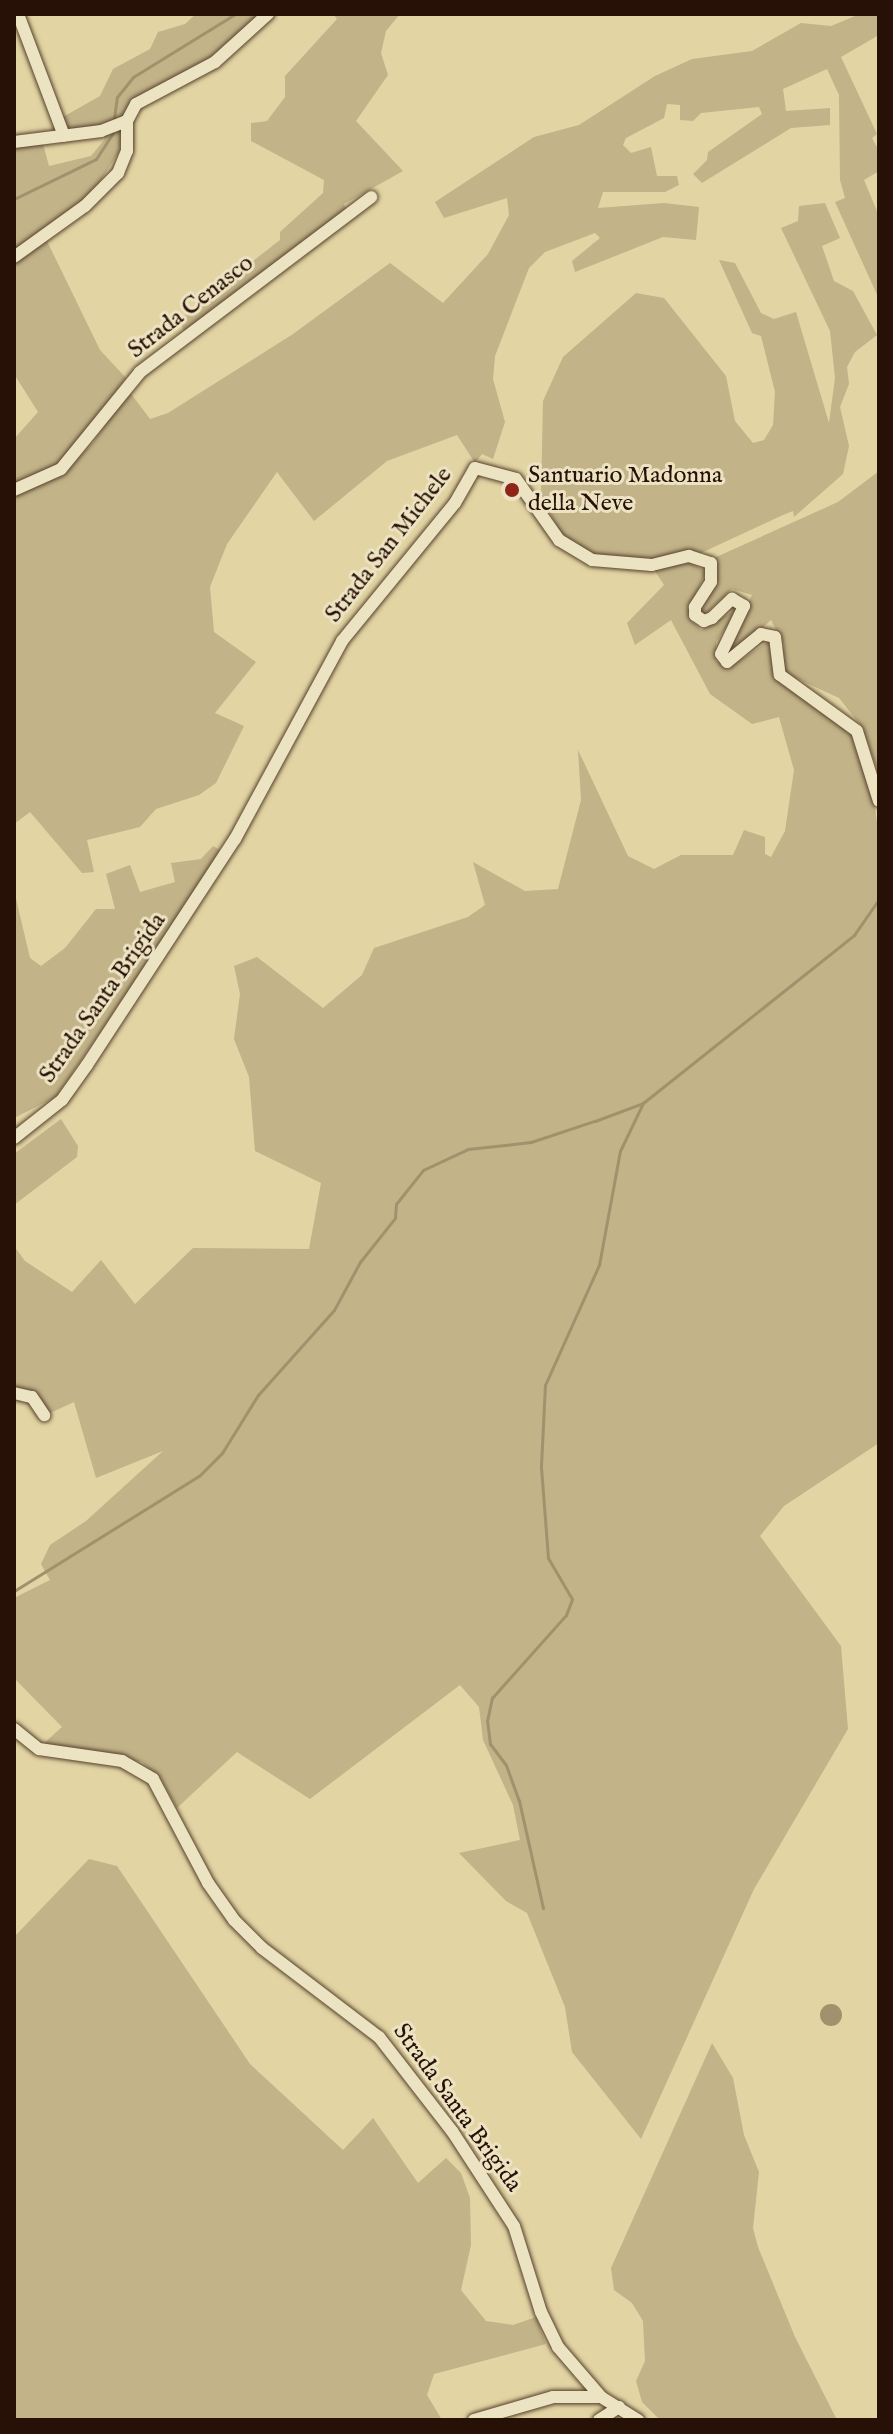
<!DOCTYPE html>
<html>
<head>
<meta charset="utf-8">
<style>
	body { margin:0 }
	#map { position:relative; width:893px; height:2434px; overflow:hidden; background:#e2d4a3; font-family:"IM FELL English",serif }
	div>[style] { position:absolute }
	.green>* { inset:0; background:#c2b388 }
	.water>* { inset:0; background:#a2916d }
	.round { border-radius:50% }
	.stream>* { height:3px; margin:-1.5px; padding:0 1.5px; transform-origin:1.5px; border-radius:1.5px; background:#a2916d }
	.roads { filter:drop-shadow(0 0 2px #56412c) drop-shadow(0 0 2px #56412c) }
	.street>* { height:12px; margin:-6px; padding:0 6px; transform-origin:6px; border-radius:6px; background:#ece3c3 }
	.dots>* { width:22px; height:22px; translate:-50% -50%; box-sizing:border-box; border:4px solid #ece3c3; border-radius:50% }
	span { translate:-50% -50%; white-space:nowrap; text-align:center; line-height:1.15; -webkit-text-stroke:6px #ece3c3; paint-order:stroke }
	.street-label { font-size:24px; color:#271005 }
	.poi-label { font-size:24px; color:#271005 }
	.left { translate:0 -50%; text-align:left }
	.frame { position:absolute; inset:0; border:16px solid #271005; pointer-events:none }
</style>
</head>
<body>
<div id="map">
	<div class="green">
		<div style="clip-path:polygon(196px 14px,262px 14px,213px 59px,125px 116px,119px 152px,93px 192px,14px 253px,14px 148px,43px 144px,49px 166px,91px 156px,105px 139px,100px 125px,69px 131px,63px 117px,100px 96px,113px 69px,150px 49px,158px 32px,185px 24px)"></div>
		<div style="clip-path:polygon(333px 14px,400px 14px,386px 31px,381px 53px,388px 75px,356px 121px,403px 171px,344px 204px,346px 209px,185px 334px,179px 319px,280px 240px,280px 232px,323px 193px,324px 180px,251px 141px,251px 123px,267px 121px,285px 97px,285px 76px,337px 19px)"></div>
		<div style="clip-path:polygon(860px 14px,879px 14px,879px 35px,841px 57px,877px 134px,872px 138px,879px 151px,879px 171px,864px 180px,879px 216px,879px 299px,835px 202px,845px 198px,840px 180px,839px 95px,827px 69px,783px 89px,786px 111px,830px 108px,830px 125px,791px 128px,702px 183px,693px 174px,707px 160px,708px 152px,762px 114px,759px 107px,701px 113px,693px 121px,680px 120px,680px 105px,667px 104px,664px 118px,626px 138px,623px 145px,631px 153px,651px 147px,657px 176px,677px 176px,679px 185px,665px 192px,603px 192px,598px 208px,664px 203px,699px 207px,696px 240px,663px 237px,575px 272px,572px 261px,600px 238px,595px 233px,545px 252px,529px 268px,495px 356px,493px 379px,505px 422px,493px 459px,482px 454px,475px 463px,457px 435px,387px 461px,314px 521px,277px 472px,227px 544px,210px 587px,214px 632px,256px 662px,215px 713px,244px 726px,216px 783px,199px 795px,156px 809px,140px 827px,87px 840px,94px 872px,82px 873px,30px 812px,14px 824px,14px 494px,65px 471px,93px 443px,129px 391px,150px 419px,168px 413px,293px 334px,390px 263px,443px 303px,488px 254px,509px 215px,507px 198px,444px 218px,435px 202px,534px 137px,579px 125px,655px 76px,692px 59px,752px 51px,801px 23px,831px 26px)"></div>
		<div style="clip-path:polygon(825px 203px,840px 238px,822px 246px,834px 281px,853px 291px,877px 335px,855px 352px,847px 367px,849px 384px,840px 407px,849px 446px,843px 474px,794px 517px,793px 511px,783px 515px,701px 553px,653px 560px,595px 556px,563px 537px,541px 496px,543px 401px,563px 357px,636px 293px,664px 298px,726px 376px,735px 421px,753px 443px,764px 440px,773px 425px,775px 392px,761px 336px,752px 333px,719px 260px,735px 263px,761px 313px,774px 319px,796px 312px,829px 423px,835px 378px,830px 331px,781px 228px,798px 221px,799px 206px)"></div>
		<div style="clip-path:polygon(46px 239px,100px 350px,126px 378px,59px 466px,14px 485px,14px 439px,38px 412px,14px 374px,14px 262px)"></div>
		<div style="clip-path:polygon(879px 471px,879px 774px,862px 727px,839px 698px,785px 673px,780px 657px,784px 645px,771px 620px,747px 642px,727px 650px,752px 595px,732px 589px,705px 614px,700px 612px,715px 584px,714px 558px,838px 502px)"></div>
		<div style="clip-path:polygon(687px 561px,706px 572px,690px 607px,691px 621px,701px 630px,739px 608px,716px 642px,716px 661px,730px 667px,771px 640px,775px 678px,853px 734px,874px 799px,879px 838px,879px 1443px,784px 1506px,760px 1536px,841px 1646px,848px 1729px,754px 1889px,641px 2139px,572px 2052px,565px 2007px,527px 1913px,506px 1901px,459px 1853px,520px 1840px,513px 1805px,483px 1740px,479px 1707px,460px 1685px,310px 1799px,237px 1752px,177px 1808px,161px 1779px,142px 1762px,41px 1746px,62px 1727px,14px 1678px,14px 1598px,50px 1580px,41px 1564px,50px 1545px,86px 1521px,163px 1451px,96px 1478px,74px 1402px,48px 1414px,42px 1401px,14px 1386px,14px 1246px,25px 1261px,72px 1292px,101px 1260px,135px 1304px,193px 1248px,309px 1249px,321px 1183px,255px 1151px,249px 1077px,234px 1039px,240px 994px,234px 966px,257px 957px,323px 1008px,362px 975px,374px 948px,468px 917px,485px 905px,473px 862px,525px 891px,558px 889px,581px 800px,578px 750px,628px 856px,654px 869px,681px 855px,733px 855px,744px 830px,765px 837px,765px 854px,771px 857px,785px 831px,794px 770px,779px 717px,752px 724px,710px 694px,671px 620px,635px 645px,627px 623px,664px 585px,653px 568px)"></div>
		<div style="clip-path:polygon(213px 846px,220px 850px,183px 910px,56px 1097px,14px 1118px,14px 890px,30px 958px,41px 966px,65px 948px,96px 909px,115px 909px,106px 874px,130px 865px,140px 892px,175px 882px,171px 863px,201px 859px)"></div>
		<div style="clip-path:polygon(61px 1119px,78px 1146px,77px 1157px,14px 1205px,14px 1154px)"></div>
		<div style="clip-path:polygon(89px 1859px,117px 1866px,250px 2064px,343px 2150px,373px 2118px,418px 2183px,446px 2158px,461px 2173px,470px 2198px,471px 2245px,461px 2290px,486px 2321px,513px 2325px,536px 2317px,546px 2344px,434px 2374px,427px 2395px,442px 2420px,14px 2420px,14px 1937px)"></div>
		<div style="clip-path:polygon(712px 2043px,733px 2078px,744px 2135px,759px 2172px,753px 2228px,758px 2247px,795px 2337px,837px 2420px,660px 2420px,642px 2402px,636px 2381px,645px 2361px,643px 2321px,632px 2303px,614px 2290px,611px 2268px)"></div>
	</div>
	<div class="water">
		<div class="round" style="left:820px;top:2004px;width:22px;height:22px"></div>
	</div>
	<div class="stream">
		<div style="left:114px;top:118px;width:21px;rotate:-82deg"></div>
		<div style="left:117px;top:97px;width:26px;rotate:-51deg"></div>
		<div style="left:133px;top:77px;width:120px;rotate:-31.7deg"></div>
		<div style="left:14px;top:199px;width:91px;rotate:-26deg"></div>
		<div style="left:96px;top:159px;width:31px;rotate:-57deg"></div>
		<div style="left:595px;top:1121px;width:51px;rotate:-20.6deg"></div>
		<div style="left:643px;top:1103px;width:270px;rotate:-38.5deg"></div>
		<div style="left:854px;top:935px;width:44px;rotate:-55.2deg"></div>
		<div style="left:14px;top:1591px;width:218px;rotate:-31.9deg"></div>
		<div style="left:199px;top:1476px;width:33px;rotate:-45deg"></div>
		<div style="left:222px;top:1453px;width:68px;rotate:-58.2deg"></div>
		<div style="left:258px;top:1395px;width:114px;rotate:-48.2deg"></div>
		<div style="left:334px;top:1310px;width:55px;rotate:-61.6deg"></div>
		<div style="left:360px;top:1262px;width:56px;rotate:-51.5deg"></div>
		<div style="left:395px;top:1218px;width:14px;rotate:-86deg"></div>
		<div style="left:396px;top:1204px;width:43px;rotate:-51.5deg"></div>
		<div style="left:423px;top:1170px;width:50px;rotate:-25deg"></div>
		<div style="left:468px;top:1149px;width:63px;rotate:-6.3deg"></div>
		<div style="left:531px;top:1142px;width:66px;rotate:-18.4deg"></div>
		<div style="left:543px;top:1908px;width:110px;rotate:-102.6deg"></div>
		<div style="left:519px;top:1801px;width:38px;rotate:-110deg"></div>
		<div style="left:506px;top:1765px;width:26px;rotate:-127deg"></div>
		<div style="left:490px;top:1744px;width:23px;rotate:-97deg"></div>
		<div style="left:487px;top:1721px;width:24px;rotate:-78deg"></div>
		<div style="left:492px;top:1698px;width:111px;rotate:-48.3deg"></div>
		<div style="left:566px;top:1615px;width:17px;rotate:-69deg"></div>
		<div style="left:572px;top:1599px;width:48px;rotate:-120.3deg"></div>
		<div style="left:548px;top:1558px;width:92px;rotate:-94.4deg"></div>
		<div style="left:541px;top:1466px;width:81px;rotate:-87.2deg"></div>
		<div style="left:545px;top:1385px;width:132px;rotate:-65.8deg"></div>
		<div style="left:599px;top:1265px;width:116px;rotate:-79.6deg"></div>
		<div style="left:620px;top:1151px;width:53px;rotate:-64.4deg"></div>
	</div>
	<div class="roads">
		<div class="street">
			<div style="left:18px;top:14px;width:130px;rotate:69.3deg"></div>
			<div style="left:14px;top:142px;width:88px;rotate:-7.2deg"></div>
			<div style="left:101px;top:131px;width:28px;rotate:-21deg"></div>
			<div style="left:14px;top:257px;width:87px;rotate:-35.7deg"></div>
			<div style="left:85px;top:206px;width:47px;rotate:-45deg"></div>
			<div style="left:118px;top:173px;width:24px;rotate:-68deg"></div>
			<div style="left:127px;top:151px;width:30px;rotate:-90deg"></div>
			<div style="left:127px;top:121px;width:19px;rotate:-62deg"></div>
			<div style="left:136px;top:104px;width:89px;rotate:-28deg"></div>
			<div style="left:215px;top:62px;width:72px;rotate:-42.2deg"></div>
			<div style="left:14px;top:490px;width:51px;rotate:-24.1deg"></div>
			<div style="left:61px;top:469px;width:125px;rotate:-50.8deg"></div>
			<div style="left:140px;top:372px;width:290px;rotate:-37.1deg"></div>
			<div style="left:14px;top:1138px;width:61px;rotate:-38.4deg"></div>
			<div style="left:62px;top:1100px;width:43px;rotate:-54.5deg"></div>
			<div style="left:87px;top:1065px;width:270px;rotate:-56.8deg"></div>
			<div style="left:235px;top:839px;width:225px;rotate:-61.6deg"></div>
			<div style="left:342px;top:641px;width:178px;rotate:-50.7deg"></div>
			<div style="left:455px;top:503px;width:40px;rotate:-60.3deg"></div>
			<div style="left:475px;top:468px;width:42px;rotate:15deg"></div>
			<div style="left:516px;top:479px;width:75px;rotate:54.8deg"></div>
			<div style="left:559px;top:540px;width:39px;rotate:31deg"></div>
			<div style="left:592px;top:560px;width:60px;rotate:4.8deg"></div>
			<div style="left:652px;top:565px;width:38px;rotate:-14deg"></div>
			<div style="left:689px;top:556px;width:23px;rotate:18deg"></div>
			<div style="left:711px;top:563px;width:19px;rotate:90deg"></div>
			<div style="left:711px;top:582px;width:30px;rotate:123deg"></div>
			<div style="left:695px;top:607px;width:8px;rotate:90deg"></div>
			<div style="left:695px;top:615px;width:11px;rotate:34deg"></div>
			<div style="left:704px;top:621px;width:9px;rotate:-21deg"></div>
			<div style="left:712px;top:618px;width:28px;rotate:-44deg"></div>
			<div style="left:732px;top:599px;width:14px;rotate:30deg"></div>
			<div style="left:744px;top:606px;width:53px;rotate:115.6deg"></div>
			<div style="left:721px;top:654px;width:10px;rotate:53deg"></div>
			<div style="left:727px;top:662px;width:44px;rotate:-39.5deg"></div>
			<div style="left:761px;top:634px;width:14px;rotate:12deg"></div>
			<div style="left:775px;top:637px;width:38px;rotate:83deg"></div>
			<div style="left:780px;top:675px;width:95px;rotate:36deg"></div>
			<div style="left:857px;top:731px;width:73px;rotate:72.6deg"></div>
			<div style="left:14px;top:1393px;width:18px;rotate:13deg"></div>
			<div style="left:32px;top:1397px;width:22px;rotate:56deg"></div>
			<div style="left:14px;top:1729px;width:32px;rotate:39deg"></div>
			<div style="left:39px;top:1749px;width:84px;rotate:8.2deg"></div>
			<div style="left:122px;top:1761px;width:36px;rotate:30deg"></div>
			<div style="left:153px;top:1779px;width:118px;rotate:62.1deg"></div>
			<div style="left:208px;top:1883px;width:45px;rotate:54.9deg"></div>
			<div style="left:234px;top:1920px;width:40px;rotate:45deg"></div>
			<div style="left:262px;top:1948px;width:147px;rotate:37.3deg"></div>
			<div style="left:379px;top:2037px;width:119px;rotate:52.2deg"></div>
			<div style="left:452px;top:2131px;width:113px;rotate:56.9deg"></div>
			<div style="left:514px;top:2226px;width:90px;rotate:72.6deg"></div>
			<div style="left:541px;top:2312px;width:39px;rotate:64deg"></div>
			<div style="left:558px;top:2347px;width:66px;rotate:49.3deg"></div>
			<div style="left:601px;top:2397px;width:44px;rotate:31.9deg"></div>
			<div style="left:474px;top:2420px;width:82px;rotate:-16.2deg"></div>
			<div style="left:553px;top:2397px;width:48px"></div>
			<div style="left:599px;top:2420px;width:24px;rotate:-33deg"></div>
		</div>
	</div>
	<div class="dots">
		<div style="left:512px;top:490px;background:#8f2418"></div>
	</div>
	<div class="street-label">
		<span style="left:191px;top:307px;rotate:-38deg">Strada Cenasco</span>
		<span style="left:389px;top:545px;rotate:-52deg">Strada San Michele</span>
		<span style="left:103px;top:998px;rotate:-55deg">Strada Santa Brigida</span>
		<span style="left:457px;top:2108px;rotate:54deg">Strada Santa Brigida</span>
	</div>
	<div class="poi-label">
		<span class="left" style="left:528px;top:490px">Santuario Madonna<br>della Neve</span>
	</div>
	<div class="frame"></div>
</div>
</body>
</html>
